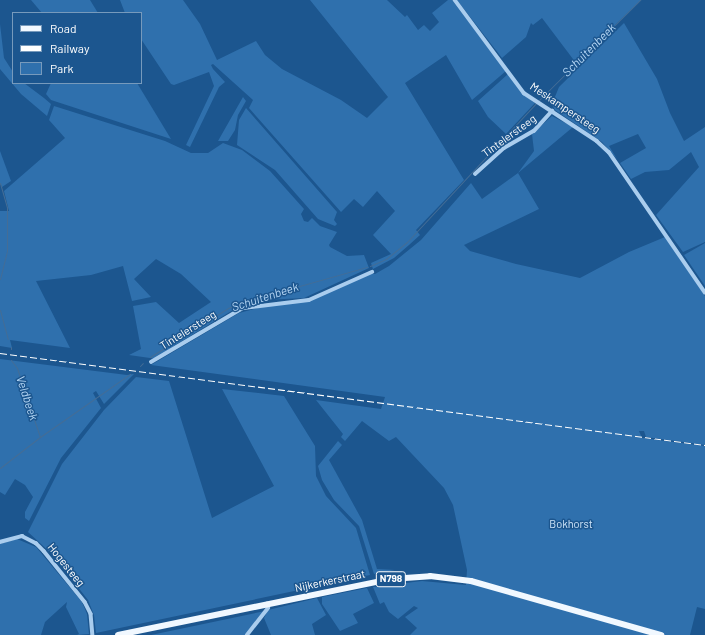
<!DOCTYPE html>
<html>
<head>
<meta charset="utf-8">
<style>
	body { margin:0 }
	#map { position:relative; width:705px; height:635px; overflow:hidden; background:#1c568f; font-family:Barlow,sans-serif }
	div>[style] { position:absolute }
	.green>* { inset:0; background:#2f70ad }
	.stream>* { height:1px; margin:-0.5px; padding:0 0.5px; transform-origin:0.5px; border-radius:0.5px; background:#446d96 }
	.street>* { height:3.5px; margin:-1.75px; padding:0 1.75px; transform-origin:1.75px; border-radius:1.75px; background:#aacdee }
	.primary>* { height:6px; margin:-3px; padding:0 3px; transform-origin:3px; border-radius:3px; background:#f1f8ff }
	.rail>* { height:1px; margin-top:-0.5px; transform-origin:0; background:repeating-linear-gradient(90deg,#fff 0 7px,transparent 0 10px) }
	span { translate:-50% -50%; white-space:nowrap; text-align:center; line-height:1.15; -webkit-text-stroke:3px #1c568f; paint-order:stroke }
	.shield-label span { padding:1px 3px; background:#1c568f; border:1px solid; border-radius:3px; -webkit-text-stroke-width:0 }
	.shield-label { font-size:10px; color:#fff; font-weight:700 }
	.street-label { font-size:11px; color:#fff }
	.park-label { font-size:11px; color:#d0e6fa }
	.water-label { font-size:12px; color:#b6d7f5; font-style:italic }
	.legend { position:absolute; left:12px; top:12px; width:130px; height:72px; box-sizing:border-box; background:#1c568f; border:1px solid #779abc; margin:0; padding:5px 7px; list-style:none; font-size:12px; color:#fff }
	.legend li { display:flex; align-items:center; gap:8px; height:20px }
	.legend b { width:20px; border:1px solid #779abc }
</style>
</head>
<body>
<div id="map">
	<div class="green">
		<div style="clip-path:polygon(31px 0,90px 0,98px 13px,42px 13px)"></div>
		<div style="clip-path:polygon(120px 0,183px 0,200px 24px,217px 60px,256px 41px,265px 55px,282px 69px,341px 100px,367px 118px,388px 97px,310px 0,387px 0,405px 17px,407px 15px,418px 30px,424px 25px,430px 31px,439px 22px,432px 13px,448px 0,452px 0,506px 71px,472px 100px,446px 55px,405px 83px,464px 180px,416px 230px,420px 235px,409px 245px,394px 258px,373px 269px,371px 263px,391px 254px,373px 235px,395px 211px,377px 191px,363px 207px,354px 199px,341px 212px,249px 108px,253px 100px,213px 64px,211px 65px,213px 69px,225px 82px,219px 87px,190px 147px,186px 145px,214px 86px,209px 72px,174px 85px,171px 84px,141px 39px,141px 13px,125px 13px)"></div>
		<div style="clip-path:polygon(457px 0,641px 0,576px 63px,542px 18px,533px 25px,531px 23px,526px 37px,502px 58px)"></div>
		<div style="clip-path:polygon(624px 23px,657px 79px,670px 113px,684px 141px,705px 127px,705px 242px,683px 252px,656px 215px,699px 167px,691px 152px,669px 170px,645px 172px,631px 179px,620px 163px,646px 148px,638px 134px,609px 146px,617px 159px,602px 142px,555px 110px,552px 104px,559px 87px)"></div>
		<div style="clip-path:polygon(0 24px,4px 58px,13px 72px,13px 83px,24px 83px,44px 98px,51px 104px,47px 116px,21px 94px,0 69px)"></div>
		<div style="clip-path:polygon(508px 74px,523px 94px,535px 103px,506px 134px,488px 117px,478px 101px)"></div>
		<div style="clip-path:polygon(51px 83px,137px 83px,171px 139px,51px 100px,46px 94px)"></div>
		<div style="clip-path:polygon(243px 97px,246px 101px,238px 115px,235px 130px,228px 141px,218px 141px)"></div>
		<div style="clip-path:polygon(54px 106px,165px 141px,191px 153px,208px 153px,223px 143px,242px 150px,270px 171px,304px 209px,301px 214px,304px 221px,308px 222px,312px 218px,320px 226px,337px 232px,329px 245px,330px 247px,347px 256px,364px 255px,369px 268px,304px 298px,264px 300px,238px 307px,175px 345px,157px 359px,129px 355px,141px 349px,133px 306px,156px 302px,179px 323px,211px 302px,181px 274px,156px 259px,134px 279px,151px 297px,132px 301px,123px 266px,91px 275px,36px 281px,70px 348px,10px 340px,12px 348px,0 346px,0 211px,9px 211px,4px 191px,65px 138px,49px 120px)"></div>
		<div style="clip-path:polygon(246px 108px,337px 212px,334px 220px,337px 224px,335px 226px,318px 219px,275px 170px,237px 145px,239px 120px)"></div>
		<div style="clip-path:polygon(552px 116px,573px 127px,518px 173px,539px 209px,464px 245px,470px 251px,516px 264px,580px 278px,629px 252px,665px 237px,705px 296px,705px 445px,646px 437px,644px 431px,639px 431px,642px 438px,705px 446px,705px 609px,697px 607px,690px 635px,410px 635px,417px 628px,405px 617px,418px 608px,414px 606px,398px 619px,389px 612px,384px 602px,380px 604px,373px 587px,422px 581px,466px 585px,467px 570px,453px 505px,444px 488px,396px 437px,389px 441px,362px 421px,345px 441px,341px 437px,343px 434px,316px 400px,381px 409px,385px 397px,151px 365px,239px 313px,266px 306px,306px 301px,370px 274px,375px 274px,389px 266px,421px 240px,471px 183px,482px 199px,518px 173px,534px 151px,532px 134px)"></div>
		<div style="clip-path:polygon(0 151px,11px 181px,2px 187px,0 183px)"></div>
		<div style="clip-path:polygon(705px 243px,705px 286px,684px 255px)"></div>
		<div style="clip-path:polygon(0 359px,127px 375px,134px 374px,104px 404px,96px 391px,93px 393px,101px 408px,61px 458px,29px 521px,25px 518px,25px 512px,33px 497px,25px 485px,15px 479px,5px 495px,0 492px)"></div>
		<div style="clip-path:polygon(136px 377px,169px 381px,212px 518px,274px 486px,222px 389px,284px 396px,315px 446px,316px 476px,326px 496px,356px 528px,370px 575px,96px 633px,94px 615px,88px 600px,53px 555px,28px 532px,62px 464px,104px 410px)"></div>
		<div style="clip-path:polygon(338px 441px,342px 445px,329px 460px,362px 520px,377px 569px,395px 570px,374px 574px,359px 526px,334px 500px,322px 480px,318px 466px)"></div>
		<div style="clip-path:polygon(17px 539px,36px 547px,82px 602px,87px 614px,89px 634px,77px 635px,79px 634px,66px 607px,67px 602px,45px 622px,41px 635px,0 635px,0 544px)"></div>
		<div style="clip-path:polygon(367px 588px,374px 603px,353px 614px,358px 623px,340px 631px,322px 604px,322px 597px)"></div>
		<div style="clip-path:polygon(317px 598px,326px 615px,312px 624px,315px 635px,271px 635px,264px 618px,268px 610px)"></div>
		<div style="clip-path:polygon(265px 611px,247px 635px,151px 635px)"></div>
	</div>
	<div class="stream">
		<div style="left:538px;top:101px;width:144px;rotate:-44.7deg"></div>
		<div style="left:0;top:183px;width:26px;rotate:74deg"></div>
		<div style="left:7px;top:208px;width:43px;rotate:90deg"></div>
		<div style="left:7px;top:251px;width:29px;rotate:104deg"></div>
		<div style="left:370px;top:266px;width:17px;rotate:-24deg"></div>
		<div style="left:386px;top:259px;width:27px;rotate:-39deg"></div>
		<div style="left:407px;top:242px;width:190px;rotate:-47.1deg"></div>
		<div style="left:0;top:310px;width:30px;rotate:75deg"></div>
		<div style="left:11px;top:347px;width:2px;rotate:90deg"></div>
		<div style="left:150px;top:357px;width:92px;rotate:-32.1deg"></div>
		<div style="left:228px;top:308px;width:16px;rotate:-22deg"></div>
		<div style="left:243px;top:302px;width:129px;rotate:-15.8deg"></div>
		<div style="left:11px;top:360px;width:10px;rotate:53deg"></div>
		<div style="left:17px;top:368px;width:73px;rotate:71.6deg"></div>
		<div style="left:140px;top:366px;width:4px;rotate:-45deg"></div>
		<div style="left:0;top:468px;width:51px;rotate:-37.8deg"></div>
		<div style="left:40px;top:437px;width:110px;rotate:-35deg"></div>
	</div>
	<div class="street">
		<div style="left:455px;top:0;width:116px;rotate:53.4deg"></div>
		<div style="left:524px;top:93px;width:87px;rotate:33.3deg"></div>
		<div style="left:597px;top:141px;width:16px;rotate:43deg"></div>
		<div style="left:609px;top:152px;width:170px;rotate:55.6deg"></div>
		<div style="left:475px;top:174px;width:39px;rotate:-42deg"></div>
		<div style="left:504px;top:148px;width:34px;rotate:-30deg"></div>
		<div style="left:534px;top:131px;width:27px;rotate:-48deg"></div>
		<div style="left:151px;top:362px;width:107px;rotate:-30.4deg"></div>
		<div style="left:243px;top:308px;width:66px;rotate:-6.9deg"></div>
		<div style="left:309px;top:300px;width:69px;rotate:-24deg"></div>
		<div style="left:0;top:542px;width:23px;rotate:-15deg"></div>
		<div style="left:22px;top:536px;width:16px;rotate:27deg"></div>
		<div style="left:36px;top:543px;width:11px;rotate:45deg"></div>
		<div style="left:44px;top:551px;width:65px;rotate:51.2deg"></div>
		<div style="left:85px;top:602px;width:13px;rotate:63deg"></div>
		<div style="left:91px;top:614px;width:21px;rotate:85deg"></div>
		<div style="left:247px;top:635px;width:34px;rotate:-52deg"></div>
		<div style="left:268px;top:608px;width:4px;rotate:-104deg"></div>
	</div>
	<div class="primary">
		<div style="left:118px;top:635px;width:279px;rotate:-11.6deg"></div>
		<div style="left:391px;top:579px;width:39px;rotate:-4deg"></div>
		<div style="left:430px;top:576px;width:41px;rotate:7deg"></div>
		<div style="left:471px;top:581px;width:198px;rotate:15.9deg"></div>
	</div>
	<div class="rail">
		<div style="left:0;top:353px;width:711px;rotate:7.43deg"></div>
	</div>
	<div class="shield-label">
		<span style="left:391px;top:579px">N798</span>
	</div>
	<div class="street-label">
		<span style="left:565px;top:108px;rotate:34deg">Meskampersteeg</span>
		<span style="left:509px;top:136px;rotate:-36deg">Tintelersteeg</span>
		<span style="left:188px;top:330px;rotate:-32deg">Tintelersteeg</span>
		<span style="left:66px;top:565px;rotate:51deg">Hogesteeg</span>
		<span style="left:330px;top:581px;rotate:-12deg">Nijkerkerstraat</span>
	</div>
	<div class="park-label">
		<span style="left:571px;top:524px">Bokhorst</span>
	</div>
	<div class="water-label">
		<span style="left:589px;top:50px;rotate:-45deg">Schuitenbeek</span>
		<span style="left:265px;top:297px;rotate:-18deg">Schuitenbeek</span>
		<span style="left:27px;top:398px;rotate:72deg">Veldbeek</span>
	</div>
	<ul class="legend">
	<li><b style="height:5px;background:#f1f8ff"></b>Road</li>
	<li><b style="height:5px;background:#fff"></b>Railway</li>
	<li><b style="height:11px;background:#2f70ad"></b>Park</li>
	</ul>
</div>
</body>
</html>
